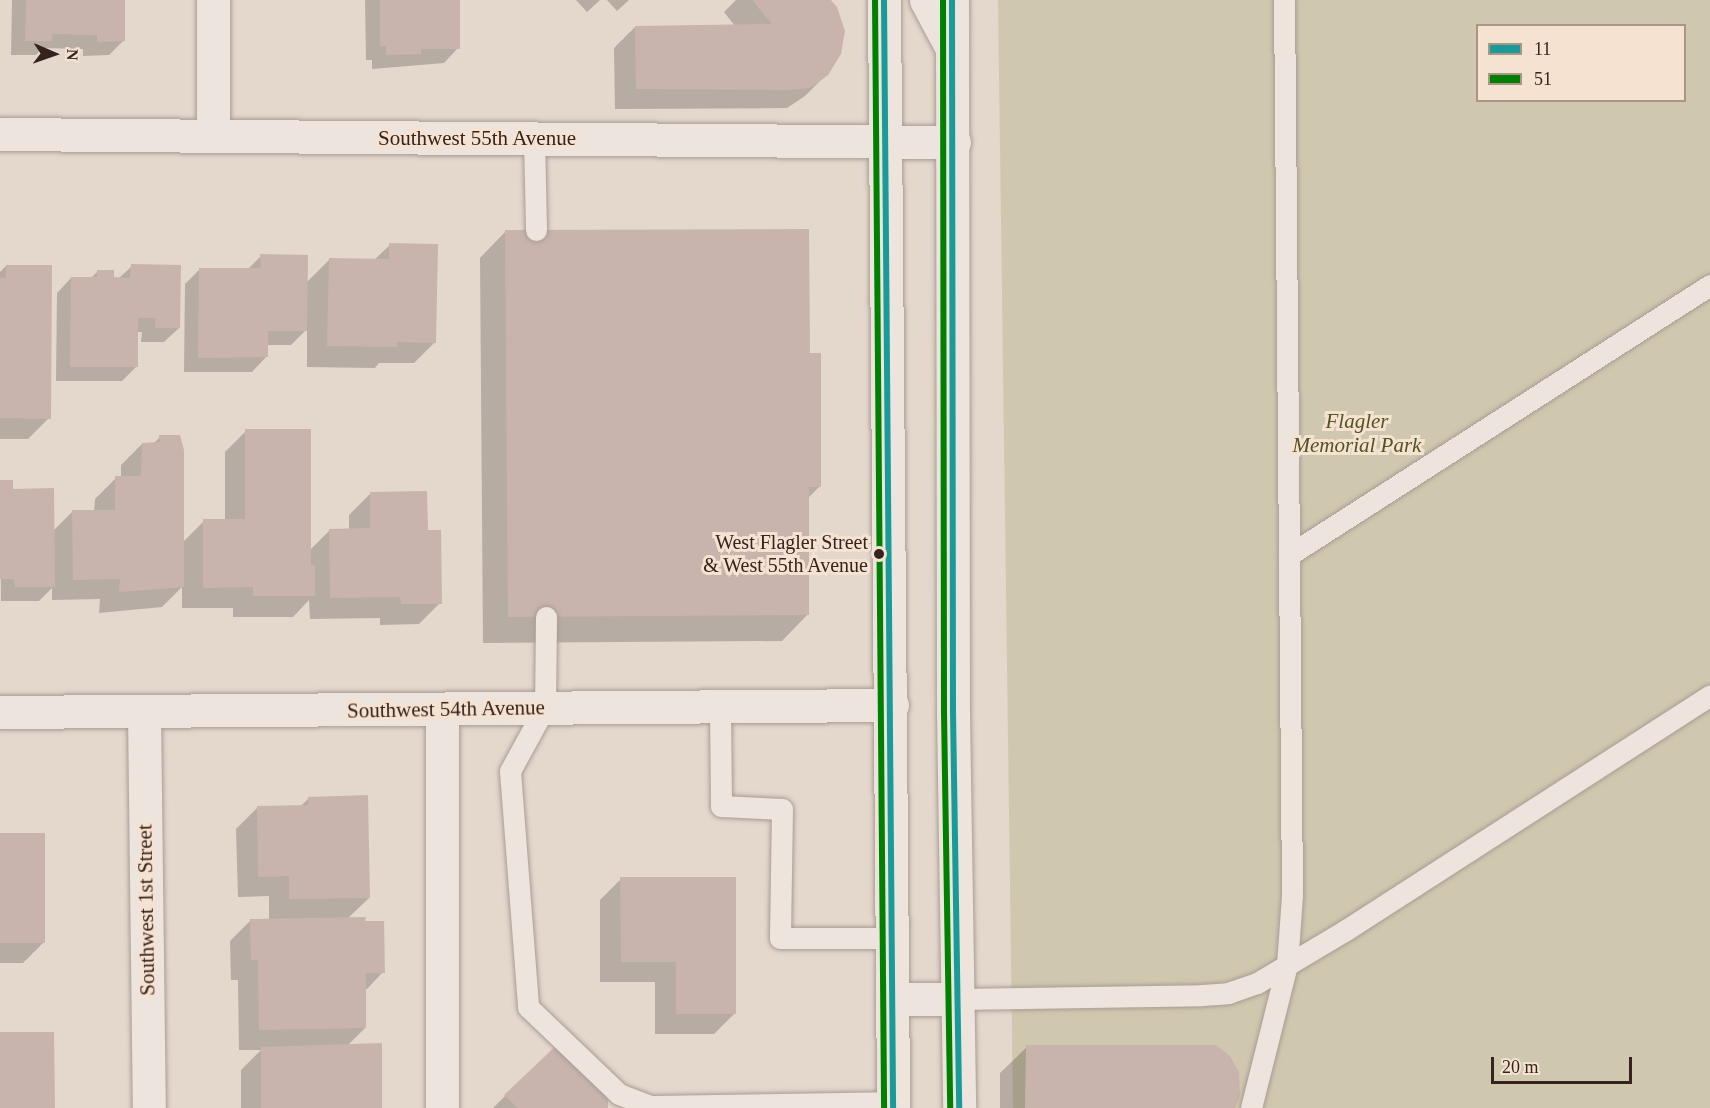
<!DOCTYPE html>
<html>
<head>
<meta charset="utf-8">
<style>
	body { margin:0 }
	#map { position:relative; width:1710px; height:1108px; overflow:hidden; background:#e4d7cc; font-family:Georgia,serif }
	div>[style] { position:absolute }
	.cemetery>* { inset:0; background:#d0c8ae }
	.shadow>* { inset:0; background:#0003 }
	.building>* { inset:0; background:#c8b4ad }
	.roads { filter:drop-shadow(0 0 2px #a99c95) drop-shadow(0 0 2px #a99c95) }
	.service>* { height:21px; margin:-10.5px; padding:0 10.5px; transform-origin:10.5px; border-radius:10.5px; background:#ece4dd }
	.minor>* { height:33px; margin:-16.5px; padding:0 16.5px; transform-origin:16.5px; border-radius:16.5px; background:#ece4dd }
	.secondary>* { height:33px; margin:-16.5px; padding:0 16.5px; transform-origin:16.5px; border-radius:16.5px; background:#ece4dd }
	.bus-1>* { height:6px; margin:-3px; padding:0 3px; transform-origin:3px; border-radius:3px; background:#199c99 }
	.bus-2>* { height:6px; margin:-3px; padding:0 3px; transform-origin:3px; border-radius:3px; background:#008000 }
	.dots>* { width:16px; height:16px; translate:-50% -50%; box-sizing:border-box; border:3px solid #f5e2d1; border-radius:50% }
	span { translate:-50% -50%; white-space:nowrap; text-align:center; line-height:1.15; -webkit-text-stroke:6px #f5e2d1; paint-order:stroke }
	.bus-label { font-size:20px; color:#37231d }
	.right { translate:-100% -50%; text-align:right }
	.street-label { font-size:21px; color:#37231d }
	.park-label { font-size:21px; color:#535324; font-style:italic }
	.legend { position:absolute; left:1476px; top:24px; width:210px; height:78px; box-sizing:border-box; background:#f5e2d1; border:2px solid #a99689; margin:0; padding:8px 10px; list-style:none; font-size:18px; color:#37231d }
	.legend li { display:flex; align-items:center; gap:12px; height:30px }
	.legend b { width:30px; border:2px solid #a99689 }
	.north { position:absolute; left:24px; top:24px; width:60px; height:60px; -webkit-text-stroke:4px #f5e2d1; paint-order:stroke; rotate:92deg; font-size:16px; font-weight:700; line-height:24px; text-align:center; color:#37231d }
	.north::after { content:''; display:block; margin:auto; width:21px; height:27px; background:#37231d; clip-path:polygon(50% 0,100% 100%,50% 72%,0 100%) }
	.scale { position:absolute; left:1491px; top:1057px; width:141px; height:27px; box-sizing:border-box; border:3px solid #37231d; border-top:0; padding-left:8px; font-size:18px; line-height:21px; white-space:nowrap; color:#37231d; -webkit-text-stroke:4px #f5e2d1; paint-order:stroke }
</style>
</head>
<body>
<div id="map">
	<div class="cemetery">
		<div style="clip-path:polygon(evenodd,998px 0,1710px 0,1710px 1108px,1013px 1108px,998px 0,1478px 26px,1684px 26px,1684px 100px,1478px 100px,1478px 26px)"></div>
	</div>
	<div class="shadow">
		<div style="clip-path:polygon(12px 0,123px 0,123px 41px,109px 55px,83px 56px,83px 49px,42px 48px,36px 55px,11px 55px)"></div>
		<div style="clip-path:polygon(365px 0,458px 0,458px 48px,444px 63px,372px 69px,372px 60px,366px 60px)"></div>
		<div style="clip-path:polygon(576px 0,600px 0,587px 12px)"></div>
		<div style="clip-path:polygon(607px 0,629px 0,617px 11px)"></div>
		<div style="clip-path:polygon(736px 0,828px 0,827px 74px,805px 96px,787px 108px,615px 109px,614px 48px,635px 27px,735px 26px,724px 12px)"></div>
		<div style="clip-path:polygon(506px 231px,808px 355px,820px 486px,808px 498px,808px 614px,782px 641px,483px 643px,480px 258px)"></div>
		<div style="clip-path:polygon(390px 245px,435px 342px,414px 363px,379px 363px,375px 368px,307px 367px,307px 329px,291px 345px,266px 345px,266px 357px,252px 372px,184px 372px,185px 284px,200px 269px,248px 269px,261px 256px,306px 283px,329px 260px,374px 260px)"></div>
		<div style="clip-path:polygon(6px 266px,49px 418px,28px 439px,0 439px,0 272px)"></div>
		<div style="clip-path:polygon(132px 266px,179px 328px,164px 342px,141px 342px,142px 332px,137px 332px,137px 366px,122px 381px,56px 381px,57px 293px,71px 278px,91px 278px,98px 271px,118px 279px)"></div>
		<div style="clip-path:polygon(246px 431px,309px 551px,330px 530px,349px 530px,349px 515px,370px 494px,427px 531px,440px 603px,419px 624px,380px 625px,380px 618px,310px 619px,309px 600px,293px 617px,233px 617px,233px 608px,182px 608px,182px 587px,162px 607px,99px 613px,100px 599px,52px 600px,52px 588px,39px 601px,1px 601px,0 481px,53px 531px,72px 512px,94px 512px,95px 499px,116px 478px,121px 477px,121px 465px,142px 444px,153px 444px,160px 437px,182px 543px,204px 521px,225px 521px,225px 452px)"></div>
		<div style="clip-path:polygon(309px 798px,369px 898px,347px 919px,383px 972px,365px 991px,365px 1028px,347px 1046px,381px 1108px,241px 1108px,241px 1070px,261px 1050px,239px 1050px,238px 980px,231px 980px,230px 941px,251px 920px,269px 920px,269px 896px,238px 897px,236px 829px,257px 808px,300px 807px)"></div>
		<div style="clip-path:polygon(0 834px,44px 942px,23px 963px,0 963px)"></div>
		<div style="clip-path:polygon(621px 879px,735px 1013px,714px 1034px,655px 1034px,655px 982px,600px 982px,600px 900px)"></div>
		<div style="clip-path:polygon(560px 1044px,606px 1108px,493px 1108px,505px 1096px)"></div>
		<div style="clip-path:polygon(1027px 1047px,1233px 1108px,1000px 1108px,1000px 1073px)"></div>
	</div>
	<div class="building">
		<div style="clip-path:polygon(26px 0,125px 0,125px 41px,97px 42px,97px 35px,52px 34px,52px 41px,25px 41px)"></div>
		<div style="clip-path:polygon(380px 0,460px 0,460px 49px,421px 49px,421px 54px,386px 55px,386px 46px,380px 46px)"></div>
		<div style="clip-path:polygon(752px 0,831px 0,837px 7px,845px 31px,841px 54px,828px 75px,810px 88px,787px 90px,636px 89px,635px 26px,772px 24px)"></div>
		<div style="clip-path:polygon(809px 229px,810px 353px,821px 353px,821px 487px,809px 487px,809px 615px,508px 617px,505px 230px)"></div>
		<div style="clip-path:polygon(389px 243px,438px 244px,436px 343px,397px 342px,397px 347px,327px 346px,329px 258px,389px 259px)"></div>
		<div style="clip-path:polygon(260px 254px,308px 255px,307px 331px,268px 331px,268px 357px,198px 358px,199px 268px,261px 268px)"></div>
		<div style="clip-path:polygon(131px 264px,181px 265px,180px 328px,155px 328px,156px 318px,138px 318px,138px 367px,70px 367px,71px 277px,97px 277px,97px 270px,114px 270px,114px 277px,130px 278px)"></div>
		<div style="clip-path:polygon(6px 265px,52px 265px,51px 419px,0 418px,0 278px,6px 278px)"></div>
		<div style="clip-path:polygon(245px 429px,311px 429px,311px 565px,315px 565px,315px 596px,253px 596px,253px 587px,203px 588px,203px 519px,245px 519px)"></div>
		<div style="clip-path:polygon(159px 435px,180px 435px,184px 450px,184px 587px,119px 592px,120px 579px,73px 580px,72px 510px,115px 510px,115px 476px,141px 476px,142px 443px,160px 442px)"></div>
		<div style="clip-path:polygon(0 480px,13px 480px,13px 489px,54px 488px,55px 587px,15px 587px,14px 579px,0 579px)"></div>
		<div style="clip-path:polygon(427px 491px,428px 530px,441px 530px,442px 604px,401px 604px,400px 597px,330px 598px,329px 529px,370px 528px,370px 492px)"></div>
		<div style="clip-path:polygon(368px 795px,370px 898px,289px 899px,289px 876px,258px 877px,257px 806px,308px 805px,308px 797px)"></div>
		<div style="clip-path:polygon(0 833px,45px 833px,45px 943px,0 943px)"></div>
		<div style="clip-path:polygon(620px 877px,736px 877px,736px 1014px,676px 1014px,676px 962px,621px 962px)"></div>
		<div style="clip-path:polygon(366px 917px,365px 921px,384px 921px,385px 973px,366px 973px,366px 1028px,259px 1030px,258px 960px,251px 960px,250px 919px)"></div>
		<div style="clip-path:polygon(0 1032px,54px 1032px,55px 1108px,0 1108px)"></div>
		<div style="clip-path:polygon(560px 1042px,608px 1089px,608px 1108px,518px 1108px,504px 1095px)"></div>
		<div style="clip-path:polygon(382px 1043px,382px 1108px,261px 1108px,261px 1047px)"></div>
		<div style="clip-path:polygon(1026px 1045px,1216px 1045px,1230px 1056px,1239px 1072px,1240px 1096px,1235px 1108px,1025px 1108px)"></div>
	</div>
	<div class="roads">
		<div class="service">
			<div style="left:534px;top:139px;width:91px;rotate:88.7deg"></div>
			<div style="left:1289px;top:555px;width:500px;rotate:-32.67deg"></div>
			<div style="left:546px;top:617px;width:90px;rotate:90.6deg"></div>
			<div style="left:545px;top:707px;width:73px;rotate:118.7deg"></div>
			<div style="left:510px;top:771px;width:237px;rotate:85.6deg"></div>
			<div style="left:528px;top:1007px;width:126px;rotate:43.7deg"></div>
			<div style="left:619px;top:1094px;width:33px;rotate:21deg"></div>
			<div style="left:650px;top:1106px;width:243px;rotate:-0.9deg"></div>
			<div style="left:720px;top:707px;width:99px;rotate:89.4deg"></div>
			<div style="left:721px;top:806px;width:61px;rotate:2.8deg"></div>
			<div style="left:782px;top:809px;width:129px;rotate:90.9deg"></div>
			<div style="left:780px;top:938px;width:111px"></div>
			<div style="left:958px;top:999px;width:244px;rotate:-0.9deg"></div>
			<div style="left:1202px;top:995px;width:26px;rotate:-4deg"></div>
			<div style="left:1228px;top:993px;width:31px;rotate:-19deg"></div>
			<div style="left:1257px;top:983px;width:104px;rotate:-30.8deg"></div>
			<div style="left:1346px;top:930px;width:433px;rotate:-32.8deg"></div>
			<div style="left:1251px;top:1108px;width:147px;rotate:-75.9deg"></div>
			<div style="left:1287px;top:965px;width:70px;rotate:-85.9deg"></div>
			<div style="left:1292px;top:895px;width:895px;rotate:-90.51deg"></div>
		</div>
		<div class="minor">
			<div style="left:213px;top:0;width:135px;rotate:90deg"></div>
			<div style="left:0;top:134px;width:954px;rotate:0.48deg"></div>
			<div style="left:0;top:712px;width:892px;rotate:-0.45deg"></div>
			<div style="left:144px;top:712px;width:396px;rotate:89.3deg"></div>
			<div style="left:442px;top:1108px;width:399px;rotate:-90deg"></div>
		</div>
		<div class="secondary">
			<div style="left:884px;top:0;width:1108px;rotate:89.53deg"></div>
			<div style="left:926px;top:0;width:51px;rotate:61.9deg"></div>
			<div style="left:952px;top:0;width:712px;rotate:89.92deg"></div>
			<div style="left:953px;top:712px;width:396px;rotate:89.1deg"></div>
			<div style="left:892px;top:999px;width:66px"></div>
		</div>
	</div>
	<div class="bus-1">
		<div style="left:884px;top:0;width:1108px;rotate:89.53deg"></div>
		<div style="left:952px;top:0;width:712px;rotate:89.92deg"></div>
		<div style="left:953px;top:712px;width:396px;rotate:89.1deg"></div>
	</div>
	<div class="bus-2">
		<div style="left:875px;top:0;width:1108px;rotate:89.53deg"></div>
		<div style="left:943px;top:0;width:712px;rotate:89.92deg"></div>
		<div style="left:944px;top:712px;width:396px;rotate:89.1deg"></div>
	</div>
	<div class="dots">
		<div style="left:879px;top:554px;background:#37231d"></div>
	</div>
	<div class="bus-label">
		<span class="right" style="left:868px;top:554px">West Flagler Street<br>&amp; West 55th Avenue</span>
	</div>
	<div class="street-label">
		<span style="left:477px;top:138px">Southwest 55th Avenue</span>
		<span style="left:446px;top:709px;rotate:-1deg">Southwest 54th Avenue</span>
		<span style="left:146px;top:910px;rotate:-91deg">Southwest 1st Street</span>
	</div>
	<div class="park-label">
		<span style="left:1357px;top:433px">Flagler<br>Memorial Park</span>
	</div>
	<ul class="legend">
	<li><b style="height:8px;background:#199c99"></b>11</li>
	<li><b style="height:8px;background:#008000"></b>51</li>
	</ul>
	<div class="north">N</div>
	<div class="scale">20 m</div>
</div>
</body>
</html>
